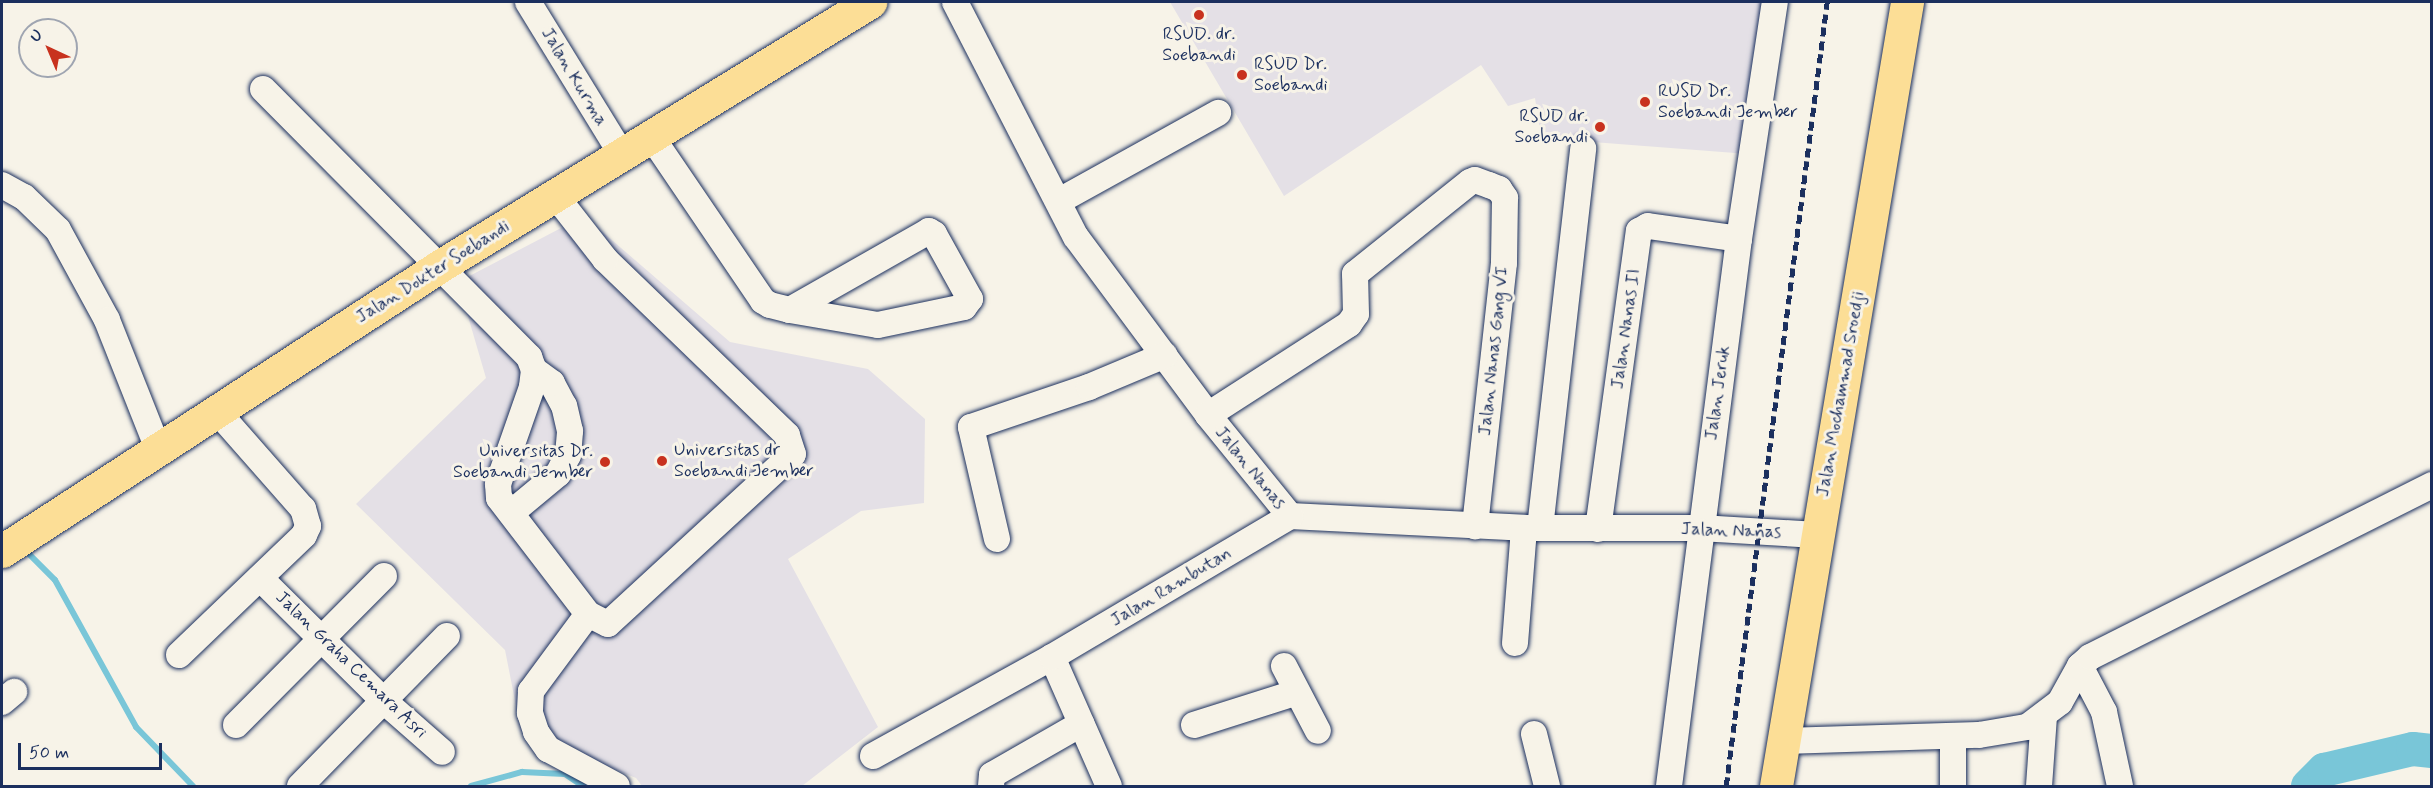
<!DOCTYPE html>
<html>
<head>
<meta charset="utf-8">
<style>
	body { margin:0 }
	#map { position:relative; width:2433px; height:788px; overflow:hidden; background:#f7f3e8; font-family:Mynerve,sans-serif }
	div>[style] { position:absolute }
	.built>* { inset:0; background:#e4e0e6 }
	.stream>* { height:6px; margin:-3px; padding:0 3px; transform-origin:3px; border-radius:3px; background:#79c6d8 }
	.river>* { height:34px; margin:-17px; padding:0 17px; transform-origin:17px; border-radius:17px; background:#79c6d8 }
	.roads { filter:drop-shadow(0 0 2px #1b2f5e) drop-shadow(0 0 2px #1b2f5e) }
	.minor>* { height:26px; margin:-13px; padding:0 13px; transform-origin:13px; border-radius:13px; background:#f7f3e8 }
	.major>* { height:33px; margin:-16.5px; padding:0 16.5px; transform-origin:16.5px; border-radius:16.5px; background:#fcde96 }
	.rail>* { height:4.5px; margin-top:-2.25px; transform-origin:0; background:repeating-linear-gradient(90deg,#1b2f5e 0 9px,transparent 0 13.5px) }
	.dots>* { width:16px; height:16px; translate:-50% -50%; box-sizing:border-box; border:3px solid #f7f3e8; border-radius:50% }
	span { translate:-50% -50%; white-space:nowrap; text-align:center; line-height:1.15; -webkit-text-stroke:6px #f7f3e8; paint-order:stroke }
	.poi-label { font-size:18px; color:#1b2f5e }
	.left { translate:0 -50%; text-align:left }
	.right { translate:-100% -50%; text-align:right }
	.street-label { font-size:18px; color:#1b2f5e }
	.frame { position:absolute; inset:0; border:3px solid #1b2f5e; pointer-events:none }
	.north { position:absolute; left:18px; top:18px; width:60px; height:60px; box-sizing:border-box; background:#f7f3e8; border:2px solid #9fa5b1; border-radius:50%; rotate:316deg; font-size:16px; font-weight:700; line-height:24px; text-align:center; color:#1b2f5e }
	.north::after { content:''; display:block; margin:auto; width:21px; height:27px; background:#c8321e; clip-path:polygon(50% 0,100% 100%,50% 72%,0 100%) }
	.scale { position:absolute; left:18px; top:743px; width:144px; height:27px; box-sizing:border-box; border:3px solid #1b2f5e; border-top:0; padding-left:8px; font-size:18px; line-height:21px; white-space:nowrap; color:#1b2f5e; -webkit-text-stroke:4px #f7f3e8; paint-order:stroke }
</style>
</head>
<body>
<div id="map">
	<div class="built">
		<div style="clip-path:polygon(1170px 2px,1770px 2px,1748px 154px,1541px 138px,1535px 98px,1508px 106px,1481px 65px,1284px 196px)"></div>
		<div style="clip-path:polygon(584px 216px,730px 342px,868px 369px,925px 419px,924px 503px,861px 511px,788px 559px,878px 727px,802px 786px,642px 786px,636px 778px,521px 731px,505px 650px,356px 504px,486px 378px,458px 282px)"></div>
	</div>
	<div class="stream">
		<div style="left:23px;top:548px;width:45px;rotate:45deg"></div>
		<div style="left:55px;top:580px;width:168px;rotate:61.1deg"></div>
		<div style="left:136px;top:727px;width:82px;rotate:46deg"></div>
		<div style="left:471px;top:786px;width:53px;rotate:-15.4deg"></div>
		<div style="left:522px;top:772px;width:43px;rotate:2.7deg"></div>
		<div style="left:565px;top:774px;width:22px;rotate:34deg"></div>
	</div>
	<div class="river">
		<div style="left:2308px;top:786px;width:23px;rotate:-45deg"></div>
		<div style="left:2324px;top:770px;width:91px;rotate:-13.3deg"></div>
		<div style="left:2413px;top:749px;width:19px;rotate:6deg"></div>
	</div>
	<div class="roads">
		<div class="minor">
			<div style="left:528px;top:2px;width:177px;rotate:58.4deg"></div>
			<div style="left:955px;top:2px;width:264px;rotate:62.8deg"></div>
			<div style="left:1076px;top:237px;width:222px;rotate:53.4deg"></div>
			<div style="left:1208px;top:415px;width:130px;rotate:50.9deg"></div>
			<div style="left:1290px;top:516px;width:234px;rotate:2.9deg"></div>
			<div style="left:1524px;top:528px;width:176px"></div>
			<div style="left:1700px;top:528px;width:117px;rotate:3.4deg"></div>
			<div style="left:263px;top:89px;width:378px;rotate:45.2deg"></div>
			<div style="left:529px;top:357px;width:14px;rotate:69deg"></div>
			<div style="left:534px;top:370px;width:17px;rotate:97deg"></div>
			<div style="left:532px;top:387px;width:103px;rotate:109.3deg"></div>
			<div style="left:498px;top:484px;width:14px;rotate:86deg"></div>
			<div style="left:499px;top:498px;width:146px;rotate:52.5deg"></div>
			<div style="left:588px;top:614px;width:22px;rotate:27deg"></div>
			<div style="left:608px;top:624px;width:251px;rotate:-42.6deg"></div>
			<div style="left:793px;top:454px;width:20px;rotate:-108deg"></div>
			<div style="left:787px;top:435px;width:253px;rotate:-136deg"></div>
			<div style="left:605px;top:259px;width:81px;rotate:-128deg"></div>
			<div style="left:651px;top:136px;width:199px;rotate:55.8deg"></div>
			<div style="left:763px;top:301px;width:8px;rotate:30deg"></div>
			<div style="left:770px;top:305px;width:21px;rotate:14deg"></div>
			<div style="left:790px;top:310px;width:89px;rotate:9.7deg"></div>
			<div style="left:878px;top:325px;width:88px;rotate:-11.8deg"></div>
			<div style="left:964px;top:307px;width:10px;rotate:-53deg"></div>
			<div style="left:970px;top:299px;width:74px;rotate:-119deg"></div>
			<div style="left:934px;top:234px;width:6px;rotate:-149deg"></div>
			<div style="left:929px;top:231px;width:160px;rotate:150.4deg"></div>
			<div style="left:2px;top:185px;width:25px;rotate:29deg"></div>
			<div style="left:24px;top:197px;width:47px;rotate:44.1deg"></div>
			<div style="left:58px;top:230px;width:102px;rotate:61.4deg"></div>
			<div style="left:107px;top:320px;width:139px;rotate:68.4deg"></div>
			<div style="left:1059px;top:201px;width:182px;rotate:-29deg"></div>
			<div style="left:1208px;top:415px;width:168px;rotate:-32.8deg"></div>
			<div style="left:1349px;top:324px;width:12px;rotate:-55deg"></div>
			<div style="left:1356px;top:314px;width:40px;rotate:-91.4deg"></div>
			<div style="left:1355px;top:274px;width:147px;rotate:-38.7deg"></div>
			<div style="left:1470px;top:182px;width:5px;rotate:-22deg"></div>
			<div style="left:1475px;top:180px;width:15px;rotate:20deg"></div>
			<div style="left:1489px;top:185px;width:11px;rotate:22deg"></div>
			<div style="left:1499px;top:189px;width:11px;rotate:56deg"></div>
			<div style="left:1505px;top:198px;width:65px;rotate:90.9deg"></div>
			<div style="left:1504px;top:263px;width:265px;rotate:96.3deg"></div>
			<div style="left:511px;top:513px;width:61px;rotate:-39.7deg"></div>
			<div style="left:558px;top:474px;width:21px;rotate:-62deg"></div>
			<div style="left:568px;top:455px;width:24px;rotate:-85deg"></div>
			<div style="left:570px;top:431px;width:26px;rotate:-103deg"></div>
			<div style="left:564px;top:406px;width:26px;rotate:-118deg"></div>
			<div style="left:552px;top:383px;width:22px;rotate:-144deg"></div>
			<div style="left:1540px;top:528px;width:382px;rotate:-83.5deg"></div>
			<div style="left:1598px;top:529px;width:301px;rotate:-82.2deg"></div>
			<div style="left:1639px;top:231px;width:10px;rotate:-29deg"></div>
			<div style="left:1648px;top:226px;width:92px;rotate:8.1deg"></div>
			<div style="left:997px;top:539px;width:115px;rotate:-103.1deg"></div>
			<div style="left:971px;top:427px;width:125px;rotate:-18.7deg"></div>
			<div style="left:1089px;top:387px;width:82px;rotate:-22.8deg"></div>
			<div style="left:260px;top:578px;width:175px;rotate:44.8deg"></div>
			<div style="left:384px;top:701px;width:77px;rotate:41.3deg"></div>
			<div style="left:588px;top:614px;width:96px;rotate:126.5deg"></div>
			<div style="left:531px;top:691px;width:22px;rotate:93deg"></div>
			<div style="left:530px;top:713px;width:20px;rotate:72deg"></div>
			<div style="left:536px;top:732px;width:21px;rotate:55deg"></div>
			<div style="left:548px;top:749px;width:78px;rotate:28.2deg"></div>
			<div style="left:1515px;top:643px;width:115px;rotate:-85.5deg"></div>
			<div style="left:179px;top:655px;width:173px;rotate:-43.8deg"></div>
			<div style="left:304px;top:535px;width:10px;rotate:-66deg"></div>
			<div style="left:308px;top:526px;width:18px;rotate:-106deg"></div>
			<div style="left:303px;top:509px;width:130px;rotate:-131.3deg"></div>
			<div style="left:1052px;top:657px;width:141px;rotate:66.2deg"></div>
			<div style="left:1284px;top:666px;width:73px;rotate:62.4deg"></div>
			<div style="left:2080px;top:666px;width:52px;rotate:62.4deg"></div>
			<div style="left:2104px;top:712px;width:76px;rotate:77.8deg"></div>
			<div style="left:2px;top:702px;width:16px;rotate:-40deg"></div>
			<div style="left:236px;top:725px;width:210px;rotate:-45.2deg"></div>
			<div style="left:1194px;top:725px;width:106px;rotate:-17.6deg"></div>
			<div style="left:1534px;top:734px;width:54px;rotate:76deg"></div>
			<div style="left:1784px;top:741px;width:195px;rotate:-1.8deg"></div>
			<div style="left:1979px;top:735px;width:49px;rotate:-9.5deg"></div>
			<div style="left:2027px;top:727px;width:41px;rotate:-37.1deg"></div>
			<div style="left:2060px;top:702px;width:41px;rotate:-60.9deg"></div>
			<div style="left:2080px;top:666px;width:13px;rotate:-42deg"></div>
			<div style="left:2090px;top:657px;width:383px;rotate:-26.7deg"></div>
			<div style="left:873px;top:756px;width:205px;rotate:-28.9deg"></div>
			<div style="left:1052px;top:657px;width:277px;rotate:-30.6deg"></div>
			<div style="left:300px;top:786px;width:210px;rotate:-45.6deg"></div>
			<div style="left:991px;top:786px;width:11px;rotate:-85deg"></div>
			<div style="left:992px;top:775px;width:103px;rotate:-29.8deg"></div>
			<div style="left:1669px;top:786px;width:551px;rotate:-82.71deg"></div>
			<div style="left:1739px;top:239px;width:240px;rotate:-81.4deg"></div>
			<div style="left:1953px;top:786px;width:50px;rotate:-90deg"></div>
			<div style="left:2039px;top:786px;width:69px;rotate:-85.9deg"></div>
		</div>
		<div class="major">
			<div style="left:2px;top:551px;width:523px;rotate:-33.05deg"></div>
			<div style="left:440px;top:266px;width:505px;rotate:-31.55deg"></div>
			<div style="left:1776px;top:786px;width:795px;rotate:-80.51deg"></div>
		</div>
	</div>
	<div class="rail">
		<div style="left:1726px;top:786px;width:790px;rotate:-82.66deg"></div>
	</div>
	<div class="dots">
		<div style="left:1199px;top:15px;background:#c8321e"></div>
		<div style="left:1242px;top:75px;background:#c8321e"></div>
		<div style="left:1645px;top:102px;background:#c8321e"></div>
		<div style="left:1600px;top:127px;background:#c8321e"></div>
		<div style="left:662px;top:461px;background:#c8321e"></div>
		<div style="left:605px;top:462px;background:#c8321e"></div>
	</div>
	<div class="poi-label">
		<span style="left:1199px;top:45px">RSUD. dr.<br>Soebandi</span>
		<span class="left" style="left:1254px;top:75px">RSUD Dr.<br>Soebandi</span>
		<span class="left" style="left:1658px;top:102px">RUSD Dr.<br>Soebandi Jember</span>
		<span class="right" style="left:1588px;top:127px">RSUD dr.<br>Soebandi</span>
		<span class="left" style="left:674px;top:461px">Universitas dr<br>Soebandi Jember</span>
		<span class="right" style="left:593px;top:462px">Universitas Dr.<br>Soebandi Jember</span>
	</div>
	<div class="street-label">
		<span style="left:574px;top:77px;rotate:59deg">Jalan Kurma</span>
		<span style="left:433px;top:272px;rotate:-32deg">Jalan Dokter Soebandi</span>
		<span style="left:1626px;top:329px;rotate:-82deg">Jalan Nanas II</span>
		<span style="left:1494px;top:351px;rotate:-84deg">Jalan Nanas Gang VI</span>
		<span style="left:1718px;top:393px;rotate:-82deg">Jalan Jeruk</span>
		<span style="left:1841px;top:394px;rotate:-80deg">Jalan Mochammad Sroedji</span>
		<span style="left:1250px;top:468px;rotate:51deg">Jalan Nanas</span>
		<span style="left:1731px;top:531px;rotate:2deg">Jalan Nanas</span>
		<span style="left:1171px;top:587px;rotate:-31deg">Jalan Rambutan</span>
		<span style="left:351px;top:665px;rotate:44deg">Jalan Graha Cemara Asri</span>
	</div>
	<div class="frame"></div>
	<div class="north">U</div>
	<div class="scale">50 m</div>
</div>
</body>
</html>
